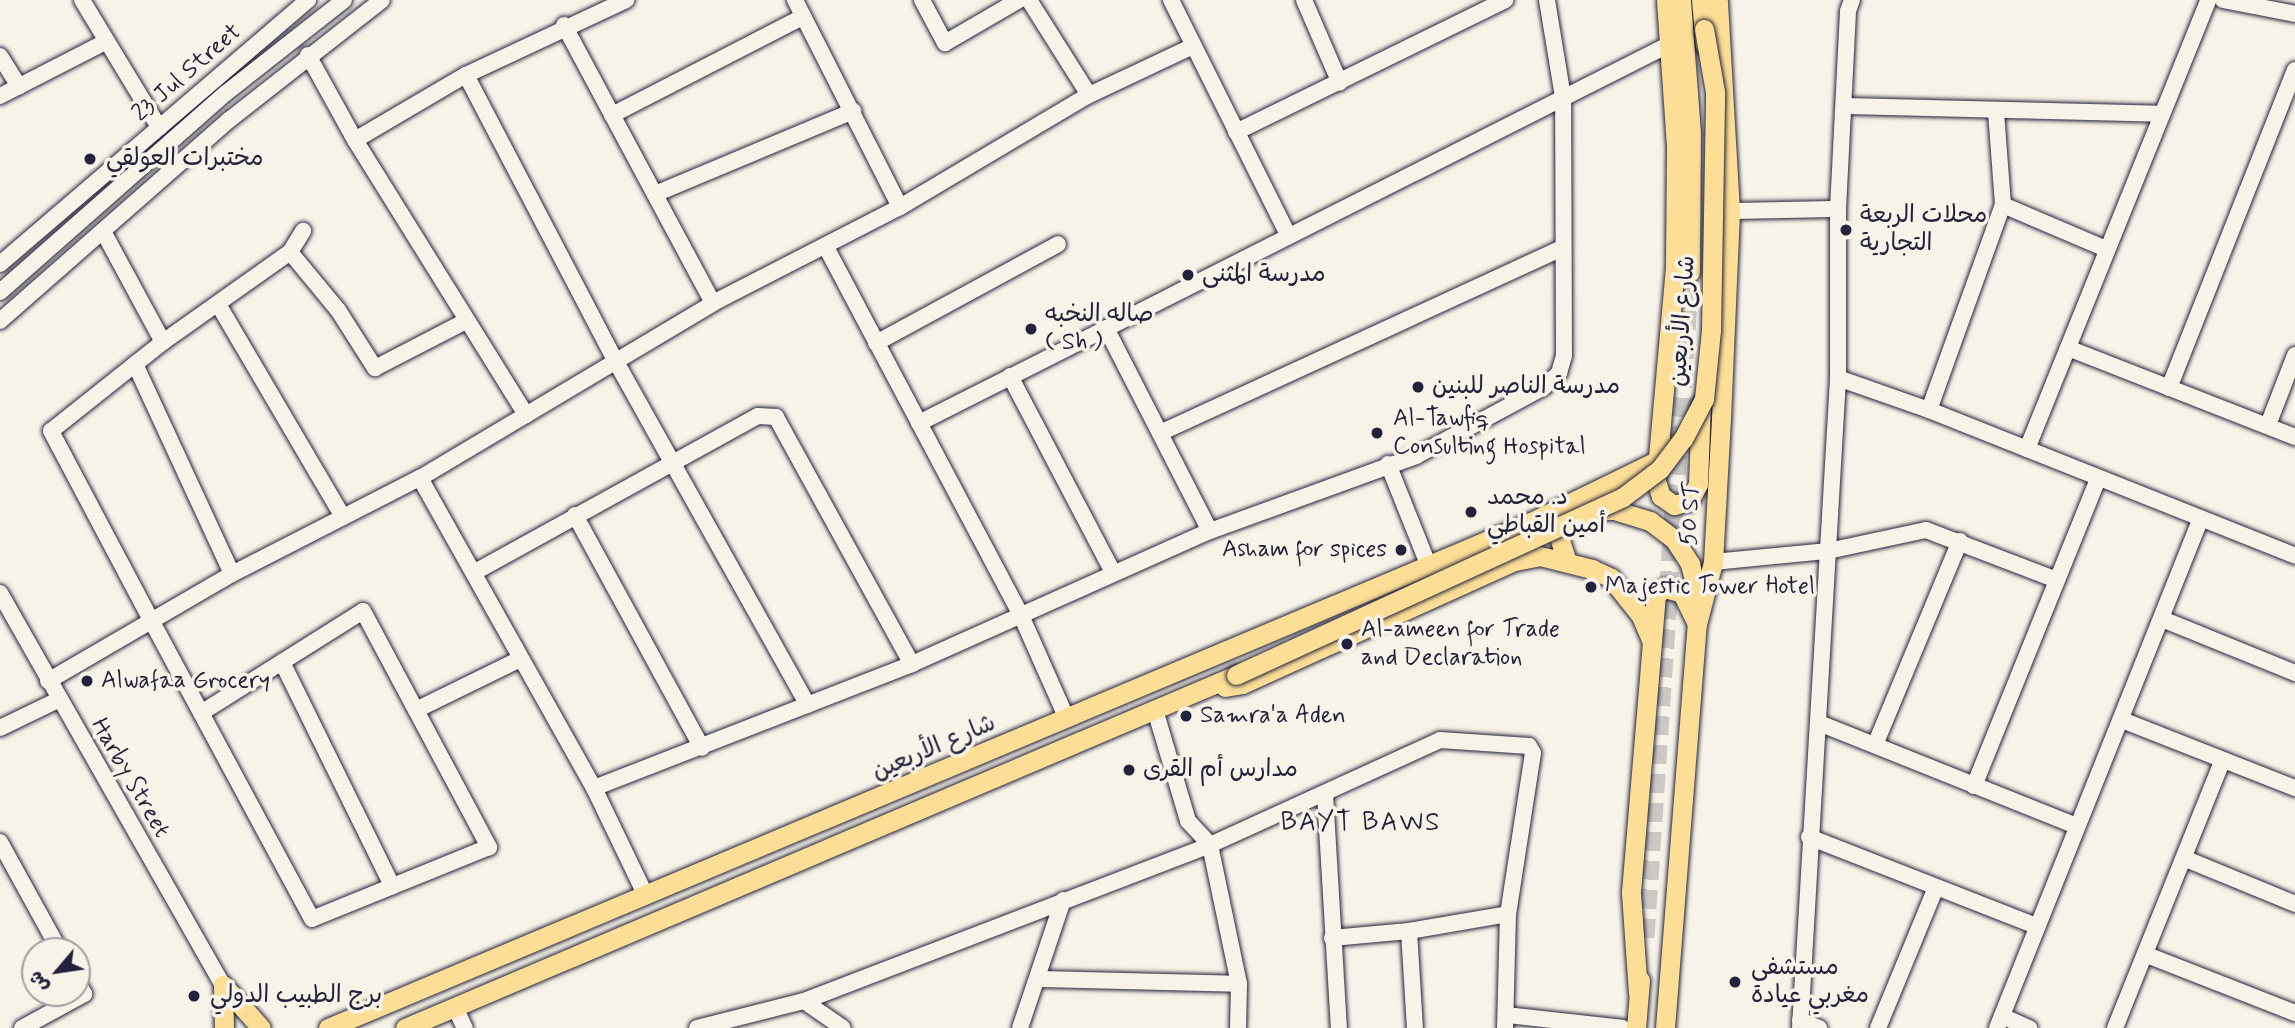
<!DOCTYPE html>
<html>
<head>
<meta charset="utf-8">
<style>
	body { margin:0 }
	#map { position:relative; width:2295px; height:1028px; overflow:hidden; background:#f7f3e8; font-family:Mynerve,"Playpen Sans Arabic",sans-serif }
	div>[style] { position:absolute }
	.major-tunnel>* { height:19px; margin-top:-9.5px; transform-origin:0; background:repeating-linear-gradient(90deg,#ccc9c5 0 19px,transparent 0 29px) }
	.roads { filter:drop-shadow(0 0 2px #22223b) drop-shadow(0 0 2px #22223b) }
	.minor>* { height:16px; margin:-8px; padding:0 8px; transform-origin:8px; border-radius:8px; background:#f7f3e8 }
	.major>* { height:19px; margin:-9.5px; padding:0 9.5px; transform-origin:9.5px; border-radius:9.5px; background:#fdde96 }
	.bridges { filter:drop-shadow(0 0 2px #22223b) drop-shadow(0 0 2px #22223b) }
	.major-bridge>* { height:19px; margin:-9.5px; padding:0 9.5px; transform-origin:9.5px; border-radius:9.5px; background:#fdde96 }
	.dots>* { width:19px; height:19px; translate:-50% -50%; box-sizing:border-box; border:4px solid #f7f3e8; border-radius:50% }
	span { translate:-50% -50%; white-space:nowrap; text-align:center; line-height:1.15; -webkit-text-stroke:7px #f7f3e8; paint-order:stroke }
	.street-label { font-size:24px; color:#22223b }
	.poi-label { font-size:24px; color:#22223b }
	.left { translate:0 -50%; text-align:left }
	.right { translate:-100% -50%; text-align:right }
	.neighbourhood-label { font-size:26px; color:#22223b; letter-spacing:2px }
	.north { position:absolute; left:21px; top:937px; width:70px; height:70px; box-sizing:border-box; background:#f7f3e8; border:2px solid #a29fa3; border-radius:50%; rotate:241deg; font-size:19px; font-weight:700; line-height:28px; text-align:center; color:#22223b }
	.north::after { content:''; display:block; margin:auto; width:24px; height:32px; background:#22223b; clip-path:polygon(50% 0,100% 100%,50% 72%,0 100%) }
</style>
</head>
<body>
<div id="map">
	<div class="major-tunnel">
		<div style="left:1645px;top:937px;width:667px;rotate:-86.13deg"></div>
	</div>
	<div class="roads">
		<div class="minor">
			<div style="left:82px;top:0;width:149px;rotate:58.8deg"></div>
			<div style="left:795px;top:0;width:232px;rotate:63.1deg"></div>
			<div style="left:922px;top:0;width:49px;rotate:61.9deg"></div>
			<div style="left:945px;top:43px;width:86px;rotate:-30.2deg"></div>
			<div style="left:1029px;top:0;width:112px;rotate:57.7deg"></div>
			<div style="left:1171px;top:0;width:263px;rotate:63.5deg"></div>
			<div style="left:1304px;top:0;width:90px;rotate:66.6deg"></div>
			<div style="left:2223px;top:0;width:73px;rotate:11deg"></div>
			<div style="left:564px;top:25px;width:315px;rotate:61.8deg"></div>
			<div style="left:308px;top:55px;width:97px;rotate:61.1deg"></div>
			<div style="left:355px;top:140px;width:324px;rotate:58.1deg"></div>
			<div style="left:0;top:56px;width:36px;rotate:58deg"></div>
			<div style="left:466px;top:75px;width:322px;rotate:62.4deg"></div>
			<div style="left:615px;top:360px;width:395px;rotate:60.8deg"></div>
			<div style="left:0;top:96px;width:118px;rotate:-27.2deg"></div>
			<div style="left:1845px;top:106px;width:317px;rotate:1.4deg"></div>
			<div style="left:612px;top:115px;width:215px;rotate:-27.2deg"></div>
			<div style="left:1236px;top:132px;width:300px;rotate:-26.1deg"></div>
			<div style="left:355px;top:140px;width:129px;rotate:-30.4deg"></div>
			<div style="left:466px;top:75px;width:177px;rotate:-25.1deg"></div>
			<div style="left:655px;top:194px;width:215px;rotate:-22.7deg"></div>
			<div style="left:2003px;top:205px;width:112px;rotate:23.1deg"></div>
			<div style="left:1730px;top:211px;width:108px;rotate:-1.1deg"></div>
			<div style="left:104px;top:233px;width:124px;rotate:61.6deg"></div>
			<div style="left:826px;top:247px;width:414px;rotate:62.1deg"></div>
			<div style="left:1020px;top:613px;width:116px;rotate:66.1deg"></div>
			<div style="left:290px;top:252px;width:75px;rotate:50.4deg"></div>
			<div style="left:338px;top:310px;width:69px;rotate:57.5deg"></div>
			<div style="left:375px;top:368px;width:102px;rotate:-27.3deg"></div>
			<div style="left:0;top:264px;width:406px;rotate:-40.6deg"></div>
			<div style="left:0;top:292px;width:301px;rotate:-41.4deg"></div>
			<div style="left:226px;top:93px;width:150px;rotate:-38.2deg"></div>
			<div style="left:218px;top:304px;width:247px;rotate:59.6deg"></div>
			<div style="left:0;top:321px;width:305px;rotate:-41.3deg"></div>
			<div style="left:229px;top:120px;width:194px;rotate:-38.1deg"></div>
			<div style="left:1106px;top:328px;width:228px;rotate:62.9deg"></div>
			<div style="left:876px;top:343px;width:207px;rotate:-28.5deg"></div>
			<div style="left:2068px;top:348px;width:244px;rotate:21.4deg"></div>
			<div style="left:135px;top:364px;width:231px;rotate:65.2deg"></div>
			<div style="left:1010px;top:376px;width:221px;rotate:62.3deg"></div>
			<div style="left:1838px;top:378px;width:96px;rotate:19.4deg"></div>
			<div style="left:1929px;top:410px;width:394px;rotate:21.7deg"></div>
			<div style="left:2169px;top:388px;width:342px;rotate:-68.4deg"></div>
			<div style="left:1929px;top:410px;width:218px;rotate:-70.2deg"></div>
			<div style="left:2003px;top:205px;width:94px;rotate:-94.3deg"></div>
			<div style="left:919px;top:423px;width:841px;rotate:-26.78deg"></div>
			<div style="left:2268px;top:425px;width:75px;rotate:-68.9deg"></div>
			<div style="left:1160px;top:433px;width:443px;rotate:-24.7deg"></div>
			<div style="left:2027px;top:449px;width:484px;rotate:-68deg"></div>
			<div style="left:1388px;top:464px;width:108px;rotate:68.2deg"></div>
			<div style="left:420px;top:478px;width:355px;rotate:60.7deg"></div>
			<div style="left:594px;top:788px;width:120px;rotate:64.3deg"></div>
			<div style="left:575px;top:515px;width:265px;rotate:61.4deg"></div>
			<div style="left:1713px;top:562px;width:116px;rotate:-5.5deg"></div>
			<div style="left:1828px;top:551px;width:100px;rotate:-12.1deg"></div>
			<div style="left:1926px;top:530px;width:140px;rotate:20.9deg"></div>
			<div style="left:475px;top:572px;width:323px;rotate:-28.9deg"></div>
			<div style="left:758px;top:416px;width:18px;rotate:3deg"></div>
			<div style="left:776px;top:417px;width:282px;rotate:61.2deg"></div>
			<div style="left:0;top:593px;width:451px;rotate:60.4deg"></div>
			<div style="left:2162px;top:619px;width:144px;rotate:22.1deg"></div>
			<div style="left:282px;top:662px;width:250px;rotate:63.8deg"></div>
			<div style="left:48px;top:681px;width:213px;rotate:-30.2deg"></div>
			<div style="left:232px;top:574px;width:211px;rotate:-27.1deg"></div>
			<div style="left:420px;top:478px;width:341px;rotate:-30.8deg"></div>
			<div style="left:713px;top:303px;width:210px;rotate:-27.2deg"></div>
			<div style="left:900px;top:207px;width:220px;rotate:-30.7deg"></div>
			<div style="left:1089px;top:95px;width:115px;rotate:-25.2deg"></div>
			<div style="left:416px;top:710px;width:116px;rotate:-26.1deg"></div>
			<div style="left:1155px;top:710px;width:116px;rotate:73.4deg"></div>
			<div style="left:1188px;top:821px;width:33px;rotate:47deg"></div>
			<div style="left:1210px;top:845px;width:142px;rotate:78.2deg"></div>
			<div style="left:1239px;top:984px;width:44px;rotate:91.3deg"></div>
			<div style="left:201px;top:713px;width:191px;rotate:-32.2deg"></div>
			<div style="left:363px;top:611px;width:268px;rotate:61.9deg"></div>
			<div style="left:489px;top:847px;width:191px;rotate:157.9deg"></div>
			<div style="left:312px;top:919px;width:340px;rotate:-118.3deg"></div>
			<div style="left:151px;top:620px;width:214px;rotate:-117.9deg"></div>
			<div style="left:51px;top:431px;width:143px;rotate:-38.5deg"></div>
			<div style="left:163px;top:342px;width:156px;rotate:-35.3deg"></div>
			<div style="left:290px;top:252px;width:25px;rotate:-58deg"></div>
			<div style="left:2122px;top:720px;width:186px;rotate:21.5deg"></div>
			<div style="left:1819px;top:723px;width:278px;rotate:21.8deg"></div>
			<div style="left:0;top:728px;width:64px;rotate:-25.8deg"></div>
			<div style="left:1875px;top:745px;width:221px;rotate:-67.4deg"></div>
			<div style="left:1974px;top:786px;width:331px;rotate:-68deg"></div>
			<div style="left:594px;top:788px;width:341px;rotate:-21.3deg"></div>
			<div style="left:912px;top:664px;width:326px;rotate:-24.1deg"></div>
			<div style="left:1210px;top:531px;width:219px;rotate:-20deg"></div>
			<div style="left:1416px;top:456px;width:145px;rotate:-28.3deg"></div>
			<div style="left:1544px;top:387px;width:21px;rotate:-43deg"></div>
			<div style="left:1559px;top:373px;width:18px;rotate:-74deg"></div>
			<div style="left:1564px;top:356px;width:259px;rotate:-90.2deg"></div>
			<div style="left:1563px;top:97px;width:98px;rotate:-99.4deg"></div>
			<div style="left:1325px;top:794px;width:234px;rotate:86.6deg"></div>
			<div style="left:1809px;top:837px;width:244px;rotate:21.4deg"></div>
			<div style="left:0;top:842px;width:124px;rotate:61.2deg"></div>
			<div style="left:2186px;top:859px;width:118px;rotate:22.4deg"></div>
			<div style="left:1409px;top:931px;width:97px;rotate:86.5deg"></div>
			<div style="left:1332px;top:938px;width:77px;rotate:-5.2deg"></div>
			<div style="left:1409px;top:931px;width:100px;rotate:-9.7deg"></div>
			<div style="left:2147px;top:955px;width:159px;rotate:21.4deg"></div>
			<div style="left:1039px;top:979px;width:200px;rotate:1.4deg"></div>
			<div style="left:804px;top:1001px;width:47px;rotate:34.7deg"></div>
			<div style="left:455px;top:1007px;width:23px;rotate:65deg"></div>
			<div style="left:1507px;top:1015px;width:116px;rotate:6.4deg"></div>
			<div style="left:2002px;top:1016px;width:30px;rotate:24deg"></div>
			<div style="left:1800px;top:1020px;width:21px;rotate:23deg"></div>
			<div style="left:22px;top:1028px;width:71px;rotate:-28.7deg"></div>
			<div style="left:84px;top:994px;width:15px;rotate:-118deg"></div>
			<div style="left:697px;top:1028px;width:110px;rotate:-14.2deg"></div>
			<div style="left:804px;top:1001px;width:435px;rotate:-21deg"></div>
			<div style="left:1210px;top:845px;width:253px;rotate:-24.5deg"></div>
			<div style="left:1440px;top:740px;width:89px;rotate:3.9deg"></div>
			<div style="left:1529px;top:746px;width:8px;rotate:60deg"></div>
			<div style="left:1533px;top:753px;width:163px;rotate:98.8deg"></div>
			<div style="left:1508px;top:914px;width:114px;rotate:91.5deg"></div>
			<div style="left:1020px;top:1028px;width:135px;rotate:-71.4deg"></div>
			<div style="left:1800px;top:1028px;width:651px;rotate:-86.65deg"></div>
			<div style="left:1838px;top:378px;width:169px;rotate:-90deg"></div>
			<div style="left:1838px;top:209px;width:198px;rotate:-87.1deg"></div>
			<div style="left:1848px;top:11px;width:12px;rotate:-70deg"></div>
			<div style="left:1878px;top:1028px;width:152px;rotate:-67.6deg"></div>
			<div style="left:1997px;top:1028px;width:549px;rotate:-68.2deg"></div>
			<div style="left:2115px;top:1028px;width:289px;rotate:-68.1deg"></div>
		</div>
		<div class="major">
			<div style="left:1666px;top:0;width:148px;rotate:86.1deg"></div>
			<div style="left:1676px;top:148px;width:119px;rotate:90.5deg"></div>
			<div style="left:1675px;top:267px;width:215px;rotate:95.1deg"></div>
			<div style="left:1656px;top:481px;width:16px;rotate:72deg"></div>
			<div style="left:1661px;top:496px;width:16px;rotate:35deg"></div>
			<div style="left:1674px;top:505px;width:16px;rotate:-15deg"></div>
			<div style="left:1689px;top:501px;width:19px;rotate:-62deg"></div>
			<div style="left:1698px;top:484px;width:80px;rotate:-87.9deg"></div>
			<div style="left:1681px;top:0;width:133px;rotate:85.7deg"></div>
			<div style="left:1691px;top:133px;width:139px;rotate:90.4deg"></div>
			<div style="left:1701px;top:0;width:45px;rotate:84.9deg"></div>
			<div style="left:1594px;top:510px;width:20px"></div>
			<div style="left:1614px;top:510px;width:38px;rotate:17deg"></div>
			<div style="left:1650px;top:521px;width:30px;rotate:37deg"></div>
			<div style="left:1674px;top:539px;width:30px;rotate:57deg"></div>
			<div style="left:1690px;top:564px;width:37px;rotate:76deg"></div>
			<div style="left:1558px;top:512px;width:22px;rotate:90deg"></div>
			<div style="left:1558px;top:534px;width:29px;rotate:72deg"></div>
			<div style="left:1225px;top:687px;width:17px;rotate:-10deg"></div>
			<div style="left:1242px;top:684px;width:299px;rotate:-24.3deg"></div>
			<div style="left:1515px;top:561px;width:25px;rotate:-11deg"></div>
			<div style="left:1540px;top:556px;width:54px;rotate:14deg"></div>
			<div style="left:1592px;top:569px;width:21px;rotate:25deg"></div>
			<div style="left:1611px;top:578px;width:48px;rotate:51.7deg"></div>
			<div style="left:1641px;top:616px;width:26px;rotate:67deg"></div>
			<div style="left:223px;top:985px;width:57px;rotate:48.5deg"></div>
			<div style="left:223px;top:985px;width:43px;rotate:88.7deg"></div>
			<div style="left:1638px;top:993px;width:101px;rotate:-94deg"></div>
			<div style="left:1631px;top:892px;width:299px;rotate:-85.2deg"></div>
			<div style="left:1656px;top:594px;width:11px;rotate:-34deg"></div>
			<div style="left:1665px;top:588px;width:18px;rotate:16deg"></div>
			<div style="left:1682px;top:593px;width:34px;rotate:64deg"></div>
			<div style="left:328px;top:1028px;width:1305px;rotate:-22.81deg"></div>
			<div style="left:1531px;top:522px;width:141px;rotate:-26deg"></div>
			<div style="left:1658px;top:460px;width:21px;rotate:-82deg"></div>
			<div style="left:405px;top:1028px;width:903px;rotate:-23.02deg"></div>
			<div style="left:1636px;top:1028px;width:48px;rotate:-85.2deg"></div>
			<div style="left:1665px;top:1028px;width:405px;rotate:-85.5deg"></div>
			<div style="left:1697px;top:624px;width:64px;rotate:-75.5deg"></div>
			<div style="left:1713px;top:562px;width:144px;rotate:-86.8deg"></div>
			<div style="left:1721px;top:418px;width:207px;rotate:-87.5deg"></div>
			<div style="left:1730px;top:211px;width:211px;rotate:-93.3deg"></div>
		</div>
	</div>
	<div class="bridges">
		<div class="major-bridge">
			<div style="left:1236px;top:675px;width:426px;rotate:-24.7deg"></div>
			<div style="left:1623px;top:497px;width:46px;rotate:-37.1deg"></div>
			<div style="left:1660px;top:469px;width:38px;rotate:-53deg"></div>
			<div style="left:1683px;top:439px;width:45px;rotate:-62.3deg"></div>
			<div style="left:1704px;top:399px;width:69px;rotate:-84.2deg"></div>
			<div style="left:1711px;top:330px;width:238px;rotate:-89deg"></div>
			<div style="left:1715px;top:92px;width:64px;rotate:-99.9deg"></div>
		</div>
	</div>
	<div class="dots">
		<div style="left:90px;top:159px;background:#22223b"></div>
		<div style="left:1846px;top:230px;background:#22223b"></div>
		<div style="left:1188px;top:275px;background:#22223b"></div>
		<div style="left:1031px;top:329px;background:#22223b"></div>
		<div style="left:1418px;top:387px;background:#22223b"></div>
		<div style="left:1377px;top:433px;background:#22223b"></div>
		<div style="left:1471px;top:512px;background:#22223b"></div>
		<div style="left:1401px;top:550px;background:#22223b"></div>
		<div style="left:1591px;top:587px;background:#22223b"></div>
		<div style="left:1347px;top:644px;background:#22223b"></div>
		<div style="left:87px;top:681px;background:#22223b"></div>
		<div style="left:1186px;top:716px;background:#22223b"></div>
		<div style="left:1129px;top:770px;background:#22223b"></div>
		<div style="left:1735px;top:982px;background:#22223b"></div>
		<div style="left:194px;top:996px;background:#22223b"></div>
	</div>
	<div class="street-label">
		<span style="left:187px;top:73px;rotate:-41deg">23 Jul Street</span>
		<span style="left:1683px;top:321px;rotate:-86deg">شارع الأربعين</span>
		<span style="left:1691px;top:514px;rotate:-87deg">50 ST</span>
		<span style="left:934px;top:748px;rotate:-23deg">شارع الأربعين</span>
		<span style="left:130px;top:778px;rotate:60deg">Harby Street</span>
	</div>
	<div class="poi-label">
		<span class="left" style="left:106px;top:159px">مختبرات العولقي</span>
		<span class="left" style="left:1860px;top:230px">محلات الربعة<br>التجارية</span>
		<span class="left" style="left:1202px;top:275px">مدرسة المثنى</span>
		<span class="left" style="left:1045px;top:329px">صاله النخبه<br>( Sh )</span>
		<span class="left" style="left:1432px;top:387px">مدرسة الناصر للبنين</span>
		<span class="left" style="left:1393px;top:433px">Al-Tawfiq<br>Consulting Hospital</span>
		<span class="left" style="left:1487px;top:512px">د. محمد<br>أمين القباطي</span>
		<span class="right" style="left:1387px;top:550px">Asham for spices</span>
		<span class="left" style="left:1605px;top:587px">Majestic Tower Hotel</span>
		<span class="left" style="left:1361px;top:644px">Al-ameen for Trade<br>and Declaration</span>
		<span class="left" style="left:101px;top:681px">Alwafaa Grocery</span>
		<span class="left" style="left:1200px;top:716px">Samra'a Aden</span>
		<span class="left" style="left:1143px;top:770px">مدارس أم القرى</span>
		<span class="left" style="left:1751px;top:982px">مستشفى<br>مغربي عيادة</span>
		<span class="left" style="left:210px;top:996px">برج الطبيب الدولي</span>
	</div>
	<div class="neighbourhood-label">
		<span style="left:1361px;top:824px">BAYT BAWS</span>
	</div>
	<div class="north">ش</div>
</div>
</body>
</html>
